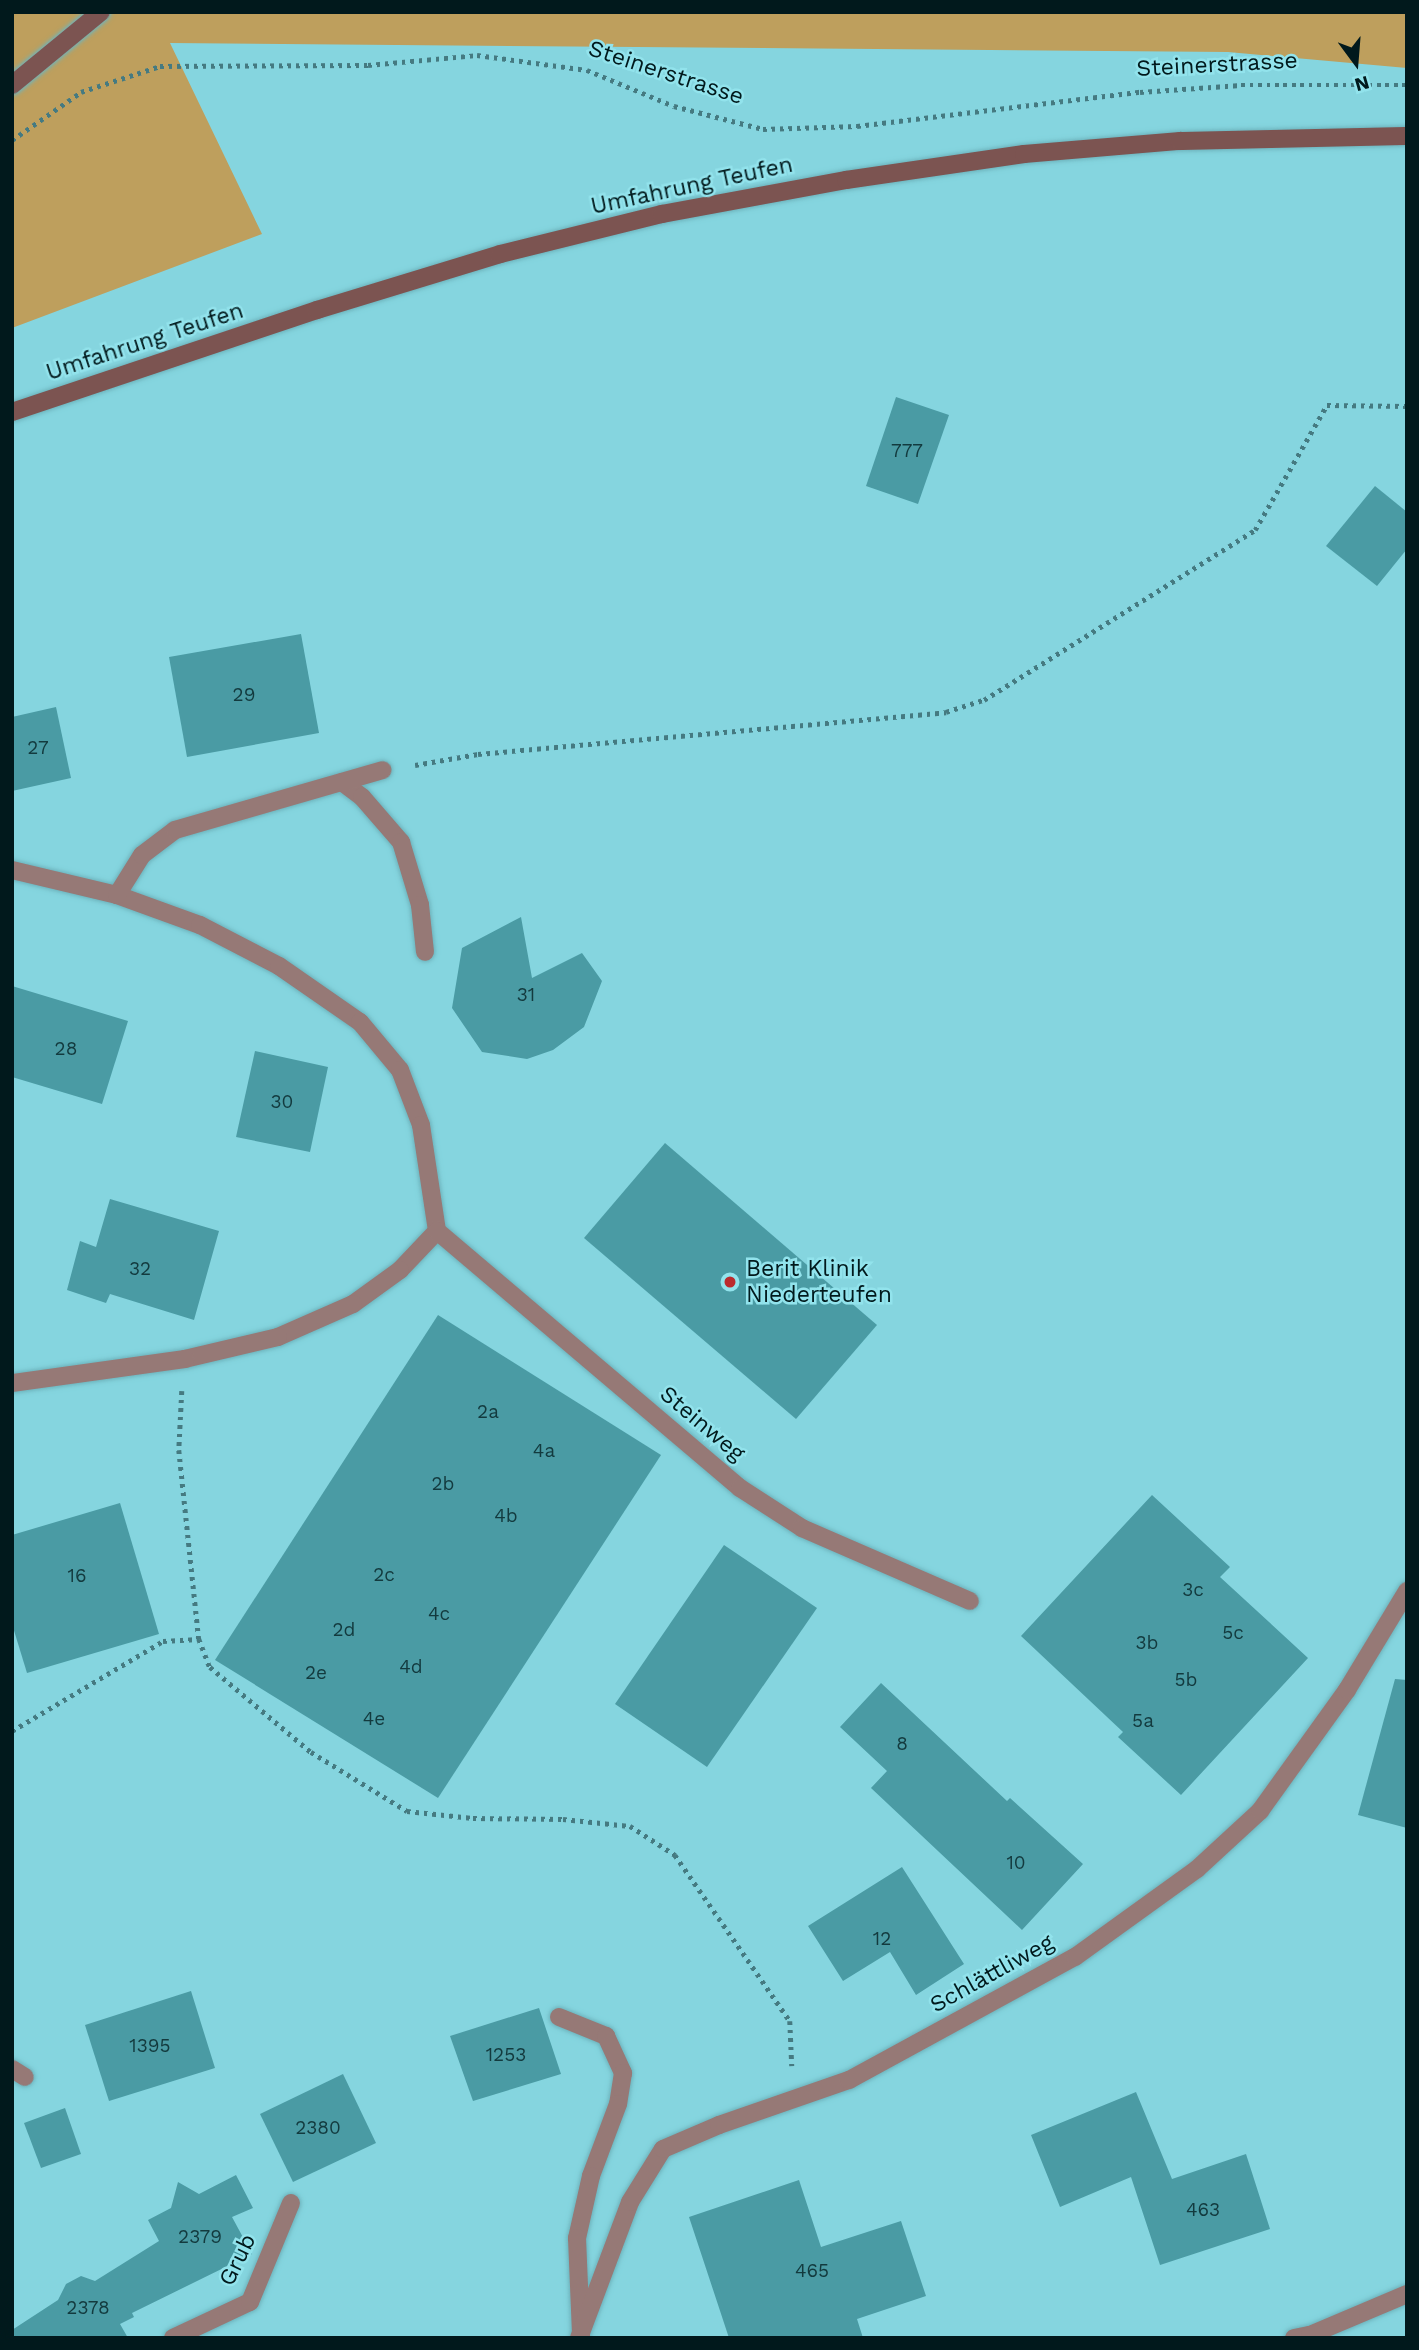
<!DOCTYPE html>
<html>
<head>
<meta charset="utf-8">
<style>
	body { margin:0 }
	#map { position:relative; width:1419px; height:2350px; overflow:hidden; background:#85d5df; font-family:"Work Sans",sans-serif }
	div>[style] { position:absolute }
	.green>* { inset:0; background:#be9f5d }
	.building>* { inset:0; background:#4a9ba4 }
	.path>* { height:4.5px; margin-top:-2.25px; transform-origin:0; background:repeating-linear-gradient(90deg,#457a81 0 3.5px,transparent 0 8.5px) }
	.roads { filter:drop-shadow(0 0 2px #6db3bc) drop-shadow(0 0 2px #6db3bc) }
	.service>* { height:18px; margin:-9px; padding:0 9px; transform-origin:9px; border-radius:9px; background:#967976 }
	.minor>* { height:18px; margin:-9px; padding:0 9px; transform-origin:9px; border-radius:9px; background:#967976 }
	.secondary>* { height:18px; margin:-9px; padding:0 9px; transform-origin:9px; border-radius:9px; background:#7c5451 }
	.dots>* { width:19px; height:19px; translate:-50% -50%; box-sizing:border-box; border:4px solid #92e3ec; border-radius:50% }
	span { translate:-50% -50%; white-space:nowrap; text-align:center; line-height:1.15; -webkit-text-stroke:5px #92e3ec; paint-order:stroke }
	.number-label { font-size:19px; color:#133a3e }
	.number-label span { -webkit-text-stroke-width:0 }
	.street-label { font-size:23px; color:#01191c }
	.poi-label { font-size:23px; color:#01191c }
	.left { translate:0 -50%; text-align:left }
	.frame { position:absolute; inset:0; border:14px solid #01191c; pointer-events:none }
	.north { position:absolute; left:1321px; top:28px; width:70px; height:70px; -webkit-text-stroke:5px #92e3ec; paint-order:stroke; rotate:164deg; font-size:19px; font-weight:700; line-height:28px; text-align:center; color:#01191c }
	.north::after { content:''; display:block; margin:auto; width:24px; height:32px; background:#01191c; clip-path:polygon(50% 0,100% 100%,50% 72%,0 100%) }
</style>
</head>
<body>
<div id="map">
	<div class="green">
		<div style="clip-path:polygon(12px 12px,1407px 12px,1407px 68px,1228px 52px,170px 43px,262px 234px,12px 328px)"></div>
	</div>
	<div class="building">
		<div style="clip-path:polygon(896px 397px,949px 415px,918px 504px,866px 486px)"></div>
		<div style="clip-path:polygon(1375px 486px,1407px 512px,1407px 549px,1377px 586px,1326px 546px)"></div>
		<div style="clip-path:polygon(301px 634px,319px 733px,187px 757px,169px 657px)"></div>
		<div style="clip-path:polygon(56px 707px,71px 778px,12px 791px,12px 717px)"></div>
		<div style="clip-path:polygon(521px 917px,532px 978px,582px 953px,602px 981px,584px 1027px,553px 1050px,527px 1059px,482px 1052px,452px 1008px,462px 948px)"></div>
		<div style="clip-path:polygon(12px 986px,128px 1021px,102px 1104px,12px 1077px)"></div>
		<div style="clip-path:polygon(255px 1051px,328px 1067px,310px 1152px,236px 1137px)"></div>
		<div style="clip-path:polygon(665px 1143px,877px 1325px,796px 1419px,584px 1238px)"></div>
		<div style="clip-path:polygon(110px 1199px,219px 1231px,194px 1320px,110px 1294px,106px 1303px,67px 1290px,80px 1241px,96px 1247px)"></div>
		<div style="clip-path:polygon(438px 1315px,661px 1455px,438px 1798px,215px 1660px)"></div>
		<div style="clip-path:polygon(1152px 1495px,1230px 1567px,1220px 1577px,1308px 1658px,1181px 1795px,1118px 1737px,1123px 1732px,1021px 1636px)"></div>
		<div style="clip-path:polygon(120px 1503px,159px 1634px,27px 1673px,12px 1624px,12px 1535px)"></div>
		<div style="clip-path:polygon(724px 1545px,817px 1608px,707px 1767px,615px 1704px)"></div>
		<div style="clip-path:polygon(1395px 1679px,1407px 1680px,1407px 1828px,1358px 1815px)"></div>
		<div style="clip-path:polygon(881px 1683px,1007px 1801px,1010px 1798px,1083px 1864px,1022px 1930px,871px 1788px,887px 1771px,840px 1727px)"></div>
		<div style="clip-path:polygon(902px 1867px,964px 1964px,916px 1995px,890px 1952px,843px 1981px,808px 1926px)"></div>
		<div style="clip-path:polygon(191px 1991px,215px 2068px,109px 2101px,85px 2025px)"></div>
		<div style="clip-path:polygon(539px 2008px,561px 2074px,473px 2101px,450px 2036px)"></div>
		<div style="clip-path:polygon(343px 2074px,376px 2143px,293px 2182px,260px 2114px)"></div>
		<div style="clip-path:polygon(1136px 2092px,1172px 2179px,1246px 2154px,1270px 2229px,1160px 2265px,1131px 2177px,1060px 2207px,1031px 2135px)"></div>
		<div style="clip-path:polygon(65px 2108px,81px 2154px,41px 2168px,24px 2123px)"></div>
		<div style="clip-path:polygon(236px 2175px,253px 2208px,232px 2217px,252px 2254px,132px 2313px,134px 2317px,120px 2324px,128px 2338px,12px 2338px,12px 2330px,58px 2300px,66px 2284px,81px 2276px,95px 2281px,159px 2241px,148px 2220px,171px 2208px,178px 2182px,199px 2194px)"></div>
		<div style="clip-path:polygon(799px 2180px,821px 2247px,901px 2221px,926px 2296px,857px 2319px,863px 2338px,729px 2338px,689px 2217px)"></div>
	</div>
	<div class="path">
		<div style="left:12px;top:140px;width:84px;rotate:-34.8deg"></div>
		<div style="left:81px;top:92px;width:83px;rotate:-18.2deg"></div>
		<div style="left:160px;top:66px;width:208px;rotate:-0.3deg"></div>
		<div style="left:368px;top:65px;width:109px;rotate:-5.2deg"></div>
		<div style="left:477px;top:55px;width:111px;rotate:7.8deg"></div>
		<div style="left:587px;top:70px;width:94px;rotate:22.5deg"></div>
		<div style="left:674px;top:106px;width:92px;rotate:14.5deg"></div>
		<div style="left:763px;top:129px;width:94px;rotate:-1.8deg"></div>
		<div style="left:857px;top:126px;width:285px;rotate:-6.9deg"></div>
		<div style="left:1140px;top:92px;width:101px;rotate:-4deg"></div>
		<div style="left:1241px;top:85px;width:166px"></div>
		<div style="left:415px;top:765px;width:64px;rotate:-9.9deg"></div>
		<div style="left:478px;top:754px;width:470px;rotate:-5.1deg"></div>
		<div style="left:946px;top:712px;width:40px;rotate:-18deg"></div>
		<div style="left:984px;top:700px;width:320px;rotate:-32.1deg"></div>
		<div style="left:1255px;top:530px;width:144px;rotate:-60.1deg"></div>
		<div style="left:1327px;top:405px;width:80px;rotate:0.7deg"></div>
		<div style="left:182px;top:1391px;width:59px;rotate:92.9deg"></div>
		<div style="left:179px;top:1450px;width:190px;rotate:84deg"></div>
		<div style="left:199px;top:1639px;width:30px;rotate:69deg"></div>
		<div style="left:210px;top:1667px;width:132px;rotate:40.1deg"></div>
		<div style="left:311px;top:1752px;width:113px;rotate:31.6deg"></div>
		<div style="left:407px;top:1811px;width:66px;rotate:6.1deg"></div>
		<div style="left:473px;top:1818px;width:90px;rotate:0.6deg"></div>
		<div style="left:563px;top:1819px;width:67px;rotate:6deg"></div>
		<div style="left:630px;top:1826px;width:54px;rotate:32.8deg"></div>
		<div style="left:675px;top:1855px;width:202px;rotate:55.3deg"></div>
		<div style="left:790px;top:2021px;width:45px;rotate:87.5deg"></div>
		<div style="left:12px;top:1731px;width:176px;rotate:-30.8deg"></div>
		<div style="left:163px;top:1641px;width:36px;rotate:-3deg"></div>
	</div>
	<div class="roads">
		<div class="service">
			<div style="left:342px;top:782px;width:25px;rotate:37deg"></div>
			<div style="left:362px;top:797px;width:60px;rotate:49.1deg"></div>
			<div style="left:401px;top:842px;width:66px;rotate:73.2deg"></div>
			<div style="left:420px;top:905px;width:47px;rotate:83.9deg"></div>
			<div style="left:559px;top:2017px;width:51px;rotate:22deg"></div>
			<div style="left:606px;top:2036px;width:41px;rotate:65.3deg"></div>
			<div style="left:623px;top:2073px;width:31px;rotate:99deg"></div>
			<div style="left:618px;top:2104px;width:77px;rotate:110.6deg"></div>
			<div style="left:591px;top:2176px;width:64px;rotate:102.7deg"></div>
			<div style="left:577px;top:2238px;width:97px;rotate:87.6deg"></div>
			<div style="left:12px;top:2069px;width:15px;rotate:32deg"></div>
		</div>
		<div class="minor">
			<div style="left:12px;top:870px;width:108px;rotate:13.4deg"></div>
			<div style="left:117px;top:895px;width:88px;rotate:19.9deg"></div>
			<div style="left:200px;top:925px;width:89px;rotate:27.4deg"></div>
			<div style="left:279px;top:966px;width:98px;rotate:34.7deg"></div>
			<div style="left:360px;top:1022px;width:62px;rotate:50.2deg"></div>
			<div style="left:400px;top:1070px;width:59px;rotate:69.1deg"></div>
			<div style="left:421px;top:1125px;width:107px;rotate:81.4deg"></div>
			<div style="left:437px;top:1231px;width:54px;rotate:133.5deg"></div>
			<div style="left:400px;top:1270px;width:58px;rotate:144.1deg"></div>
			<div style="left:353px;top:1304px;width:82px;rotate:156.3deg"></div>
			<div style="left:278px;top:1337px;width:96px;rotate:166.7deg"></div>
			<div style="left:185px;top:1359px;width:175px;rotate:172.1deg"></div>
			<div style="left:117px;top:895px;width:47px;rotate:-58deg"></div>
			<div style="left:142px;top:855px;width:41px;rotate:-37.1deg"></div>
			<div style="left:175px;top:830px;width:216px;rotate:-16.1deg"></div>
			<div style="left:437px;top:1231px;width:397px;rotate:40.3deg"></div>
			<div style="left:740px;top:1488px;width:74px;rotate:32.8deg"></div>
			<div style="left:802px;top:1528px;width:183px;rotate:23.5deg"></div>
			<div style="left:173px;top:2338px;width:85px;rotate:-25.1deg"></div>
			<div style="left:250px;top:2302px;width:107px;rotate:-67.5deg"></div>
			<div style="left:579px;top:2338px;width:145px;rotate:-69.4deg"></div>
			<div style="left:630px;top:2202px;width:62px;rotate:-58.1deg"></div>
			<div style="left:663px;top:2149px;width:61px;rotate:-23.2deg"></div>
			<div style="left:719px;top:2125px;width:138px;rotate:-19.1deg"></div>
			<div style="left:849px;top:2080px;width:257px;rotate:-28.6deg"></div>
			<div style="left:1075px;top:1957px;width:150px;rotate:-35.8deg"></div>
			<div style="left:1197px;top:1869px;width:86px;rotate:-42.6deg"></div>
			<div style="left:1260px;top:1811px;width:149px;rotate:-54.3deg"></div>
			<div style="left:1347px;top:1690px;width:116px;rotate:-58.8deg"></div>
			<div style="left:1294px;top:2338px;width:16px;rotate:-11deg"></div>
			<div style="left:1310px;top:2335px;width:105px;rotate:-22.9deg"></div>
		</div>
		<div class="secondary">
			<div style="left:12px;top:85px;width:115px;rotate:-39.4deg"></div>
			<div style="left:12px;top:412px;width:322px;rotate:-18.5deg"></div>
			<div style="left:317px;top:310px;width:191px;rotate:-17deg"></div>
			<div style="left:500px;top:254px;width:167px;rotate:-13.9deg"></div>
			<div style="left:662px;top:214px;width:187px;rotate:-10.5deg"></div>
			<div style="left:846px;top:180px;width:180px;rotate:-8.3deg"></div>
			<div style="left:1024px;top:154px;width:157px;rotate:-4.8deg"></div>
			<div style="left:1180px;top:141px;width:227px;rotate:-1.3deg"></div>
		</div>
	</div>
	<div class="dots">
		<div style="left:730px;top:1282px;background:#bb2b2e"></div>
	</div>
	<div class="number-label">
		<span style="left:907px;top:451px">777</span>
		<span style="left:244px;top:695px">29</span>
		<span style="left:38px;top:748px">27</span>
		<span style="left:526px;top:995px">31</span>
		<span style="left:66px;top:1049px">28</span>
		<span style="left:282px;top:1102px">30</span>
		<span style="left:140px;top:1269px">32</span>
		<span style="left:488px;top:1412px">2a</span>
		<span style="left:544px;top:1451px">4a</span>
		<span style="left:443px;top:1484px">2b</span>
		<span style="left:506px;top:1516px">4b</span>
		<span style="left:384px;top:1575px">2c</span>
		<span style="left:77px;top:1576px">16</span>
		<span style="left:1193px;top:1590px">3c</span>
		<span style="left:439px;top:1614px">4c</span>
		<span style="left:344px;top:1630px">2d</span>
		<span style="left:1233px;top:1633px">5c</span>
		<span style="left:1147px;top:1643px">3b</span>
		<span style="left:411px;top:1667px">4d</span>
		<span style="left:316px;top:1673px">2e</span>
		<span style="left:1186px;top:1680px">5b</span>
		<span style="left:374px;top:1719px">4e</span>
		<span style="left:1143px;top:1721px">5a</span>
		<span style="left:902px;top:1744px">8</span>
		<span style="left:1016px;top:1863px">10</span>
		<span style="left:882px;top:1939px">12</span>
		<span style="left:150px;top:2046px">1395</span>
		<span style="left:506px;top:2055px">1253</span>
		<span style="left:318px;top:2128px">2380</span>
		<span style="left:1203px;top:2210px">463</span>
		<span style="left:200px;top:2237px">2379</span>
		<span style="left:812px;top:2271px">465</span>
		<span style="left:88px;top:2308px">2378</span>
	</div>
	<div class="street-label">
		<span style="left:1217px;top:65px;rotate:-3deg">Steinerstrasse</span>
		<span style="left:666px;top:73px;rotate:18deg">Steinerstrasse</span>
		<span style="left:692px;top:186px;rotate:-12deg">Umfahrung Teufen</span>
		<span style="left:145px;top:342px;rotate:-18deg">Umfahrung Teufen</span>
		<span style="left:702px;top:1424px;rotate:40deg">Steinweg</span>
		<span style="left:992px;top:1974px;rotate:-29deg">Schlättliweg</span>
		<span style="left:238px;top:2260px;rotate:-64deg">Grub</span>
	</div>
	<div class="poi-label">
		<span class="left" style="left:746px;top:1282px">Berit Klinik<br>Niederteufen</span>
	</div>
	<div class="frame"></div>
	<div class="north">N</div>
</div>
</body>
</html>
